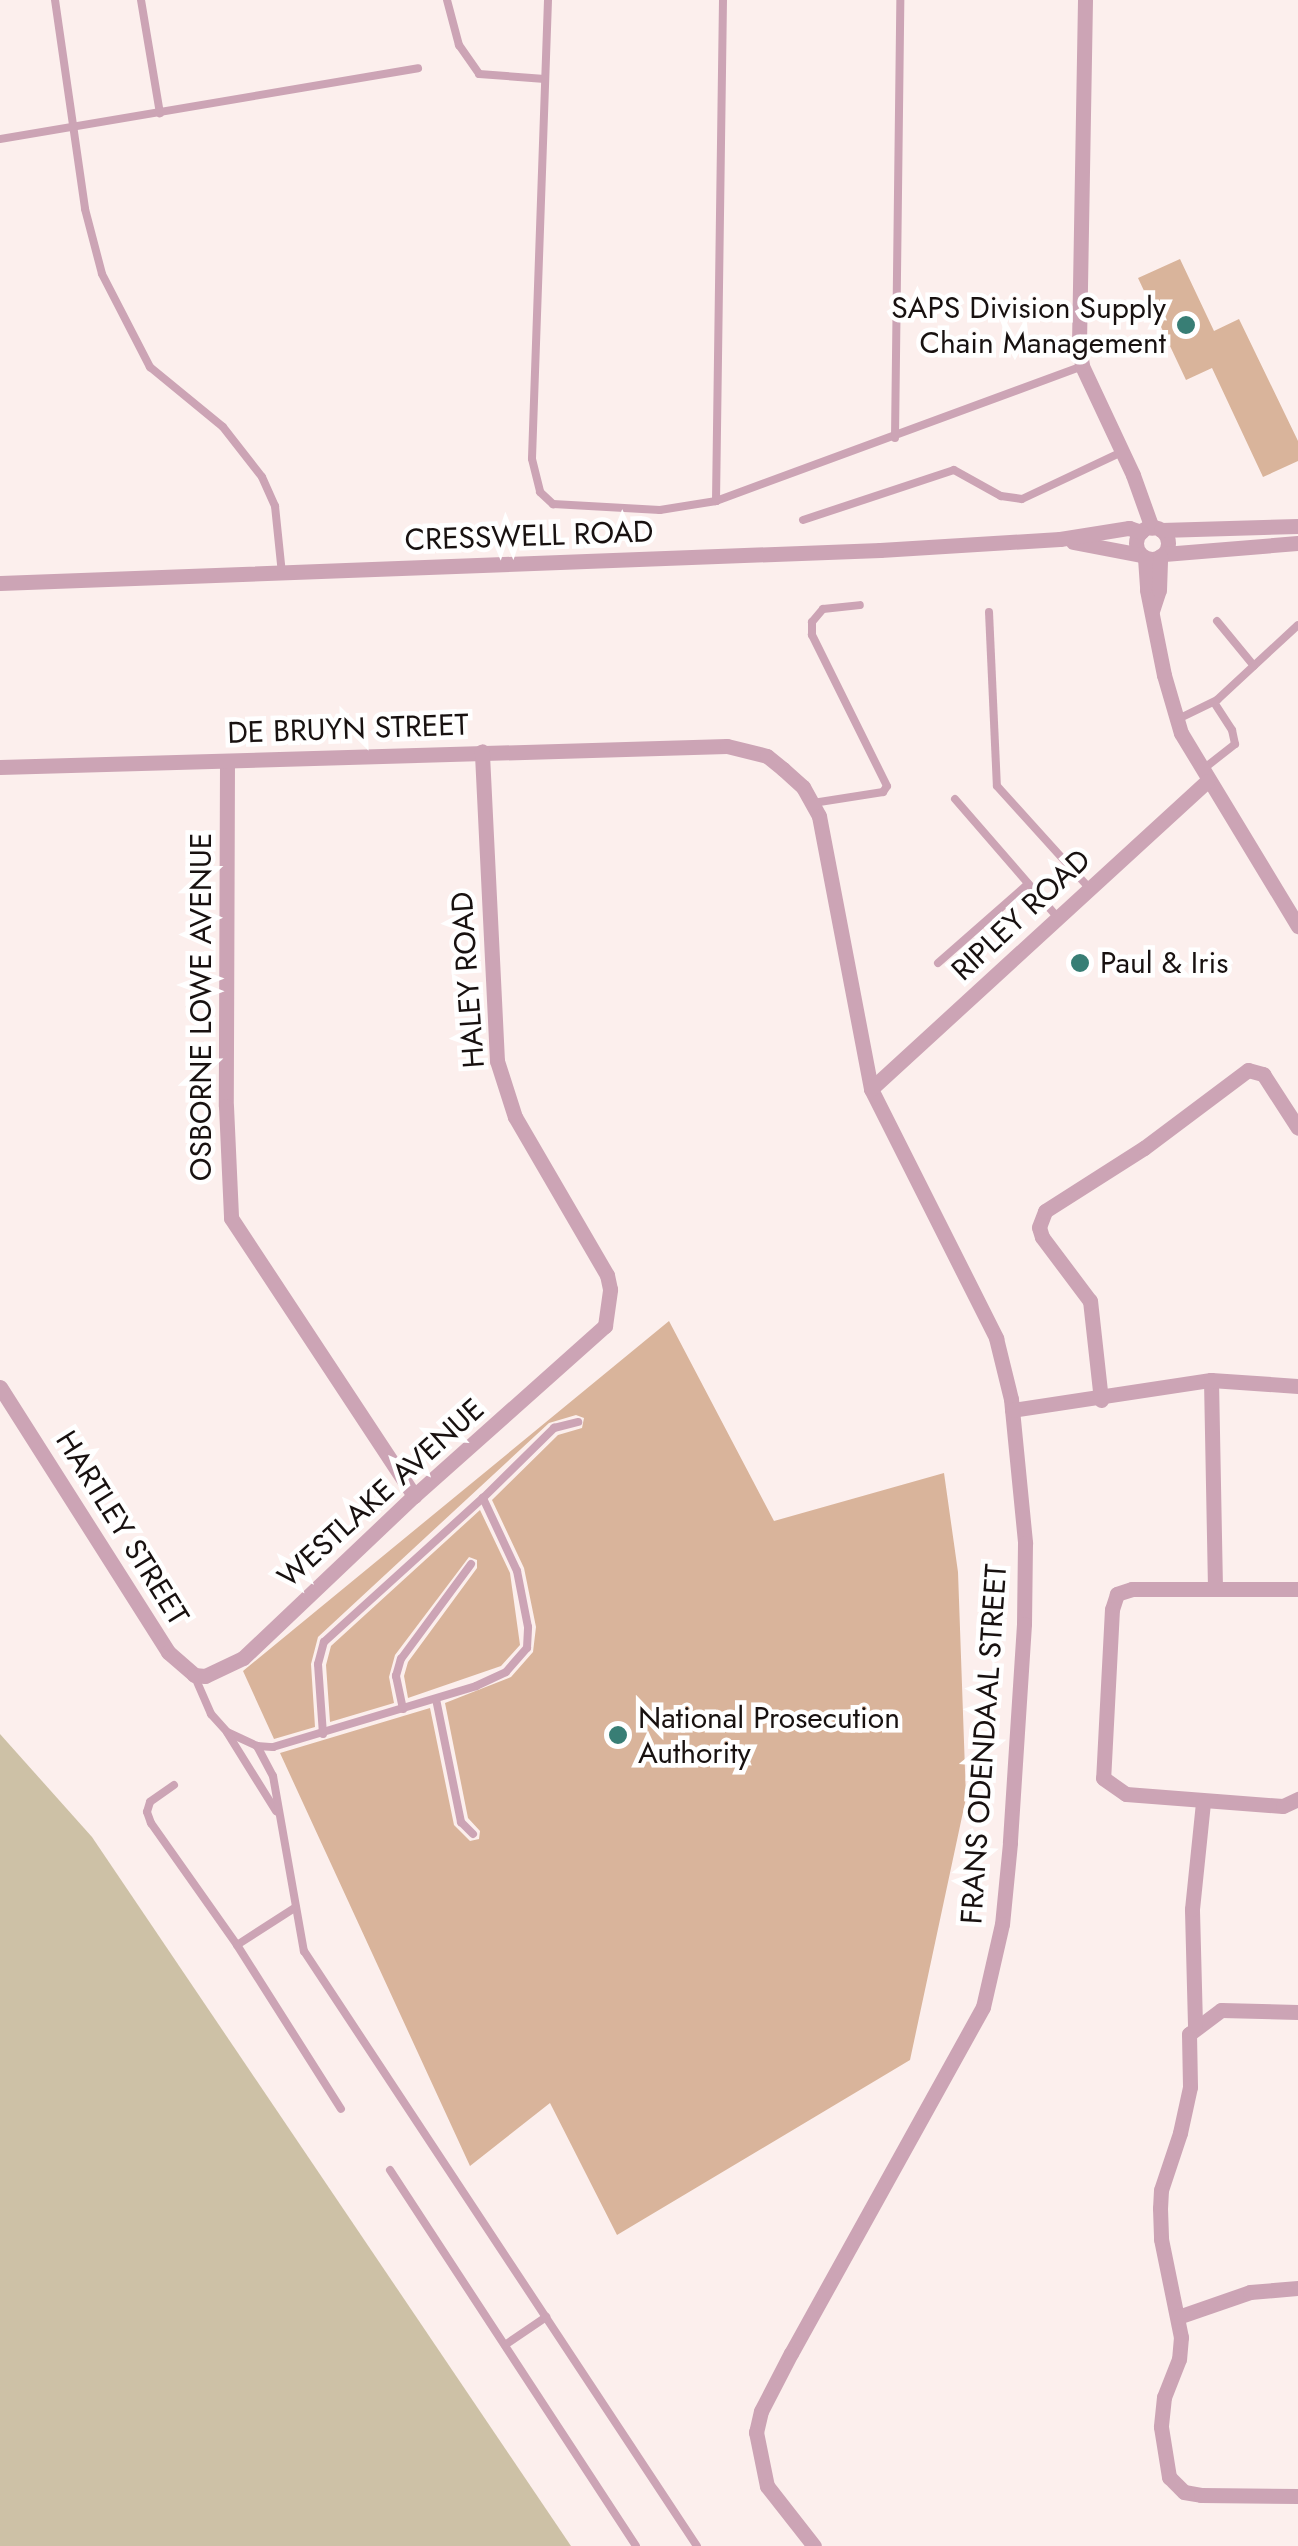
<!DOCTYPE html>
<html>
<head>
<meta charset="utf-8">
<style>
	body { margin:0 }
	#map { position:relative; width:1298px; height:2546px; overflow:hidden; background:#fcefed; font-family:Jost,sans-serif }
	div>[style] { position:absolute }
	.green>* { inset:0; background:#cdc1a6 }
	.building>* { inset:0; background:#d9b49b }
	.service>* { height:8px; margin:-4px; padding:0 4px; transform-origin:4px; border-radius:4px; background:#cca4b5 }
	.minor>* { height:15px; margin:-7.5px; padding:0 7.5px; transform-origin:7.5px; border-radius:7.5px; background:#cca4b5 }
	.minor>.ring { margin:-7.5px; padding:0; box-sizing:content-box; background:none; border:15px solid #cca4b5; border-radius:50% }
	.dots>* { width:28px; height:28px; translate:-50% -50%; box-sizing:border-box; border:5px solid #fff; border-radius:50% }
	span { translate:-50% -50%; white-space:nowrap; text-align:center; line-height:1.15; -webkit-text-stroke:9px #fff; paint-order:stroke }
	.poi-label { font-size:30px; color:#181110 }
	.right { translate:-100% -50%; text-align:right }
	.left { translate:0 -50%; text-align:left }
	.street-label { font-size:30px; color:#181110 }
</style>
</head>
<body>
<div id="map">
	<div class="green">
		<div style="clip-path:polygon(0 1734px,92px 1837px,571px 2546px,0 2546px)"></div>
	</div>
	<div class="building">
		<div style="clip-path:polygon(1180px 259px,1214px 331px,1239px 319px,1298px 441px,1298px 461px,1263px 477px,1212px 368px,1186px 380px,1138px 278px)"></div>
		<div style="clip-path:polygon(669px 1321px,774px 1521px,944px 1473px,958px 1572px,966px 1798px,910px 2060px,617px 2235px,550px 2103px,470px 2166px,280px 1753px,430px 1708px,454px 1825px,470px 1841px,479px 1839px,480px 1831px,468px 1818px,445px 1703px,511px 1677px,533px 1652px,536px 1627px,524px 1568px,492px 1500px,558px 1435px,582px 1428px,584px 1418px,576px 1415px,549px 1423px,318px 1637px,311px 1664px,315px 1727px,274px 1739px,243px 1671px)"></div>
		<div style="clip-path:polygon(480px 1510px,510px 1573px,520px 1645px,501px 1666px,408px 1698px,404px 1676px,408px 1662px,477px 1568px,477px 1560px,469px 1557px,395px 1655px,389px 1677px,394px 1703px,330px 1722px,326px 1665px,331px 1646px)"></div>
	</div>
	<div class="service">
		<div style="left:55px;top:0;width:211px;rotate:81.8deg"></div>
		<div style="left:85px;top:209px;width:67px;rotate:75.3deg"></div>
		<div style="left:102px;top:274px;width:105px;rotate:62.7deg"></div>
		<div style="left:150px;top:367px;width:94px;rotate:39.4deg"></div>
		<div style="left:223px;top:427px;width:63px;rotate:52deg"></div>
		<div style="left:262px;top:477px;width:32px;rotate:66deg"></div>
		<div style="left:275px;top:506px;width:68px;rotate:84.1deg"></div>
		<div style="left:141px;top:0;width:115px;rotate:80.5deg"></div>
		<div style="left:447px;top:0;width:47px;rotate:75.1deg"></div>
		<div style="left:459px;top:45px;width:35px;rotate:55deg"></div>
		<div style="left:479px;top:74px;width:66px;rotate:4.3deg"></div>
		<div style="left:548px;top:0;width:459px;rotate:92deg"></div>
		<div style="left:532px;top:459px;width:34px;rotate:76deg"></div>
		<div style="left:540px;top:492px;width:18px;rotate:43deg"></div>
		<div style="left:553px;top:504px;width:107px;rotate:3.2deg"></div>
		<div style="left:660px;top:510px;width:57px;rotate:-9.1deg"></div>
		<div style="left:716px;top:501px;width:390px;rotate:-20.2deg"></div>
		<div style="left:0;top:139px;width:424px;rotate:-9.6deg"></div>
		<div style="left:895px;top:438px;width:438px;rotate:-89.3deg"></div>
		<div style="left:716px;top:501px;width:501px;rotate:-89.2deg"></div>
		<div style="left:803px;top:520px;width:159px;rotate:-18.3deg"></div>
		<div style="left:954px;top:470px;width:54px;rotate:29deg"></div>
		<div style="left:1001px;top:496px;width:21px;rotate:8deg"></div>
		<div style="left:1022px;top:499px;width:110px;rotate:-25.2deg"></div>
		<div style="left:989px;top:612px;width:174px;rotate:87.4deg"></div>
		<div style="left:997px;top:786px;width:139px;rotate:47.9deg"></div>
		<div style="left:1217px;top:621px;width:58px;rotate:50.6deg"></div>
		<div style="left:1176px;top:720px;width:46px;rotate:-26deg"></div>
		<div style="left:1217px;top:700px;width:110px;rotate:-42.8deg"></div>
		<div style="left:1202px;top:770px;width:42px;rotate:-38.2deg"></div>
		<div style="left:1235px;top:744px;width:14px;rotate:-102deg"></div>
		<div style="left:1232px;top:730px;width:33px;rotate:-123deg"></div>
		<div style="left:955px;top:799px;width:157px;rotate:49.1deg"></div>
		<div style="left:813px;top:803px;width:71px;rotate:-8.9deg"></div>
		<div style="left:883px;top:792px;width:7px;rotate:-56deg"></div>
		<div style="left:887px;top:786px;width:169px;rotate:-116.4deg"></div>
		<div style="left:812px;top:635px;width:13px;rotate:-90deg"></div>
		<div style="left:812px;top:622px;width:17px;rotate:-50deg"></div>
		<div style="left:823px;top:609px;width:37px;rotate:-6deg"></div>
		<div style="left:938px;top:963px;width:120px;rotate:-41.3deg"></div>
		<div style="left:194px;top:1675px;width:43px;rotate:66.4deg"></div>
		<div style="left:211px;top:1714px;width:24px;rotate:48deg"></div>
		<div style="left:227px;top:1732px;width:33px;rotate:25deg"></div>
		<div style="left:257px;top:1746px;width:16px;rotate:4deg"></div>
		<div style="left:273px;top:1747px;width:212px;rotate:-16.7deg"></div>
		<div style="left:476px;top:1686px;width:33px;rotate:-25deg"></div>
		<div style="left:506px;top:1672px;width:32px;rotate:-49deg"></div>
		<div style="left:527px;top:1648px;width:21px;rotate:-87deg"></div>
		<div style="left:528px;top:1627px;width:57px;rotate:-101.1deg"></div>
		<div style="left:517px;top:1571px;width:81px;rotate:-115deg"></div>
		<div style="left:483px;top:1498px;width:100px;rotate:-44.6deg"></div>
		<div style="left:554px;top:1428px;width:25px;rotate:-14deg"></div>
		<div style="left:436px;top:1699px;width:126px;rotate:78.5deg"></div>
		<div style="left:461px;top:1822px;width:17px;rotate:45deg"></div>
		<div style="left:403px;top:1709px;width:34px;rotate:-102deg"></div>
		<div style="left:396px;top:1676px;width:18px;rotate:-74deg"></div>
		<div style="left:401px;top:1659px;width:118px;rotate:-53.6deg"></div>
		<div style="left:228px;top:1734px;width:91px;rotate:58.1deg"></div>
		<div style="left:323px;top:1734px;width:70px;rotate:-94.1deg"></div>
		<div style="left:318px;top:1664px;width:23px;rotate:-75deg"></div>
		<div style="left:324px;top:1642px;width:215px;rotate:-42.2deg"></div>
		<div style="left:257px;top:1746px;width:34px;rotate:62deg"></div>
		<div style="left:273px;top:1776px;width:178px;rotate:80deg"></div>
		<div style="left:304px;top:1951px;width:713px;rotate:56.56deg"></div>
		<div style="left:174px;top:1785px;width:29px;rotate:145deg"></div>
		<div style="left:150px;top:1802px;width:10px;rotate:107deg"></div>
		<div style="left:147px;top:1812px;width:12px;rotate:70deg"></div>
		<div style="left:151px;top:1823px;width:149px;rotate:54.8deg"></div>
		<div style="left:237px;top:1945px;width:194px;rotate:57.6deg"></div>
		<div style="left:237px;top:1945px;width:70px;rotate:-32.8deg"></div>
		<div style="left:390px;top:2170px;width:449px;rotate:56.8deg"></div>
		<div style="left:505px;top:2345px;width:50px;rotate:-34.3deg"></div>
	</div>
	<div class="minor">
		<div style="left:1085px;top:0;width:344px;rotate:91deg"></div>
		<div style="left:1079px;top:344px;width:22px;rotate:82deg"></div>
		<div style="left:1082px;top:366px;width:120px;rotate:64.9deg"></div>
		<div style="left:1133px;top:475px;width:56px;rotate:70.3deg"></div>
		<div class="ring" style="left:1136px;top:527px;width:17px;height:17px"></div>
		<div style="left:1161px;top:530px;width:137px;rotate:-1.7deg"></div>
		<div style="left:1073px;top:542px;width:69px;rotate:10.8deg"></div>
		<div style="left:1164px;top:554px;width:134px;rotate:-4.7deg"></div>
		<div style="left:1145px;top:558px;width:32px;rotate:86deg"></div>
		<div style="left:1147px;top:590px;width:87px;rotate:78.7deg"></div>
		<div style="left:1164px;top:675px;width:60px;rotate:73.7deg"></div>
		<div style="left:1181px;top:733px;width:226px;rotate:58.8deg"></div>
		<div style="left:0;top:583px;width:881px;rotate:-2.15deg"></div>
		<div style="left:880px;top:550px;width:180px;rotate:-3.5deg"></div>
		<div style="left:1060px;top:539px;width:70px;rotate:-9.1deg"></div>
		<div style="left:1129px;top:528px;width:13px;rotate:18deg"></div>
		<div style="left:1152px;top:611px;width:22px;rotate:-72deg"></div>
		<div style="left:1159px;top:590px;width:34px;rotate:-88deg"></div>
		<div style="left:227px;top:762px;width:344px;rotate:90.2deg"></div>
		<div style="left:226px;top:1106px;width:112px;rotate:87.4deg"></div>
		<div style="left:231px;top:1218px;width:333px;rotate:56.6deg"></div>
		<div style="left:0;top:767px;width:727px;rotate:-1.65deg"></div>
		<div style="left:727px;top:746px;width:41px;rotate:14deg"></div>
		<div style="left:767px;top:756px;width:21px;rotate:39deg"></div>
		<div style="left:783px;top:769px;width:27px;rotate:42deg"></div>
		<div style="left:803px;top:787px;width:33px;rotate:61deg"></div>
		<div style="left:819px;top:816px;width:278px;rotate:79.2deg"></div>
		<div style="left:871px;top:1089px;width:279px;rotate:63.3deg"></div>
		<div style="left:996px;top:1338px;width:63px;rotate:76.2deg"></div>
		<div style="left:1011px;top:1399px;width:145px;rotate:84.4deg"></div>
		<div style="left:1025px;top:1543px;width:81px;rotate:90.7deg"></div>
		<div style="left:1024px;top:1624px;width:219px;rotate:93.7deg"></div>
		<div style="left:1010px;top:1843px;width:81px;rotate:95.6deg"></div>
		<div style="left:1002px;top:1924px;width:85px;rotate:102.9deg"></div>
		<div style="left:983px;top:2007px;width:396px;rotate:119deg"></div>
		<div style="left:791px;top:2353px;width:65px;rotate:117.3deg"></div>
		<div style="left:761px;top:2411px;width:22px;rotate:103deg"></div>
		<div style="left:756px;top:2432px;width:55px;rotate:78.5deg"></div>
		<div style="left:767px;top:2486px;width:76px;rotate:51.9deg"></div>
		<div style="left:871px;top:1089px;width:456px;rotate:-42.5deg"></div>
		<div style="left:1211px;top:1380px;width:208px;rotate:88.9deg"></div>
		<div style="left:0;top:1387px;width:314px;rotate:57.6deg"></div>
		<div style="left:168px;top:1652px;width:35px;rotate:41deg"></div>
		<div style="left:194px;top:1675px;width:11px;rotate:5deg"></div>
		<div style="left:205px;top:1676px;width:42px;rotate:-25.3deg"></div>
		<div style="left:243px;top:1658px;width:236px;rotate:-43.5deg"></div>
		<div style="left:414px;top:1496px;width:256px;rotate:-41.7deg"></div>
		<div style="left:605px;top:1326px;width:37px;rotate:-82deg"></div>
		<div style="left:610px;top:1289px;width:14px;rotate:-102deg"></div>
		<div style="left:607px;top:1275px;width:183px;rotate:-120.2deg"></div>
		<div style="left:515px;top:1117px;width:59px;rotate:-107.8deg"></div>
		<div style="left:497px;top:1061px;width:310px;rotate:-92.8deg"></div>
		<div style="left:1101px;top:1400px;width:100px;rotate:-96.3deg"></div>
		<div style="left:1090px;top:1301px;width:80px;rotate:-126.9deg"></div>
		<div style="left:1042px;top:1237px;width:10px;rotate:-107deg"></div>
		<div style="left:1039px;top:1227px;width:17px;rotate:-69deg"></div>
		<div style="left:1045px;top:1211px;width:117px;rotate:-32.5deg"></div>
		<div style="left:1144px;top:1148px;width:130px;rotate:-36.9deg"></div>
		<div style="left:1248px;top:1070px;width:16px;rotate:15deg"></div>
		<div style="left:1263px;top:1074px;width:64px;rotate:57.1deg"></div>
		<div style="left:1012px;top:1410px;width:201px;rotate:-8.6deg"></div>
		<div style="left:1211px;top:1380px;width:87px;rotate:3.9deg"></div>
		<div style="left:1298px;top:1589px;width:166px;rotate:180deg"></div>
		<div style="left:1132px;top:1589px;width:16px;rotate:162deg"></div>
		<div style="left:1117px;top:1594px;width:16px;rotate:108deg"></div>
		<div style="left:1112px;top:1609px;width:169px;rotate:93deg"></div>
		<div style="left:1103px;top:1778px;width:28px;rotate:35deg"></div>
		<div style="left:1126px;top:1794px;width:157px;rotate:4.4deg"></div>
		<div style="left:1283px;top:1806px;width:17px;rotate:-25deg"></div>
		<div style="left:1298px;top:2012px;width:77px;rotate:-178.5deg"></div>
		<div style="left:1221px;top:2010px;width:40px;rotate:143deg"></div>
		<div style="left:1189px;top:2034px;width:53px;rotate:88.9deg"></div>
		<div style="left:1190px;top:2087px;width:47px;rotate:102.3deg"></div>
		<div style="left:1180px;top:2133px;width:60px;rotate:108.4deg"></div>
		<div style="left:1161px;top:2190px;width:18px;rotate:93deg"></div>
		<div style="left:1160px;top:2208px;width:31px;rotate:88deg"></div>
		<div style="left:1161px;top:2239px;width:100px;rotate:78.5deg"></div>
		<div style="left:1181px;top:2337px;width:22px;rotate:95deg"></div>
		<div style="left:1179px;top:2359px;width:41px;rotate:111.5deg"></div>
		<div style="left:1164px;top:2397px;width:30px;rotate:96deg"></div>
		<div style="left:1161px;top:2427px;width:51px;rotate:80.9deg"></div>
		<div style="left:1169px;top:2477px;width:21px;rotate:45deg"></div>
		<div style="left:1184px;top:2492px;width:17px;rotate:10deg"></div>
		<div style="left:1201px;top:2495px;width:97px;rotate:0.6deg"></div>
		<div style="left:1195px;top:2025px;width:116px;rotate:-91.5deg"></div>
		<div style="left:1192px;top:1909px;width:108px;rotate:-84.1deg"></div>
		<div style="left:1178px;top:2317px;width:76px;rotate:-19.1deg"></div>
		<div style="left:1250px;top:2292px;width:48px;rotate:-4.8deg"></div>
	</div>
	<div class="dots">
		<div style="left:1186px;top:325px;background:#387e75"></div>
		<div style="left:1080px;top:963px;background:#387e75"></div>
		<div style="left:618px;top:1735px;background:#387e75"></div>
	</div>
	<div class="poi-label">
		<span class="right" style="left:1166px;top:325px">SAPS Division Supply<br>Chain Management</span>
		<span class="left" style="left:1100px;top:963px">Paul &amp; Iris</span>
		<span class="left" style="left:638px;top:1735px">National Prosecution<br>Authority</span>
	</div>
	<div class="street-label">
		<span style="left:529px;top:536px;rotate:-2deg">CRESSWELL ROAD</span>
		<span style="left:348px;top:729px;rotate:-2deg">DE BRUYN STREET</span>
		<span style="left:1021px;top:915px;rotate:-43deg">RIPLEY ROAD</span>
		<span style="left:468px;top:980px;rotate:-94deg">HALEY ROAD</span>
		<span style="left:201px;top:1007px;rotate:-90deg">OSBORNE LOWE AVENUE</span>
		<span style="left:381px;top:1493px;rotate:-42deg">WESTLAKE AVENUE</span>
		<span style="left:122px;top:1528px;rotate:58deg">HARTLEY STREET</span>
		<span style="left:984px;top:1744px;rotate:-86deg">FRANS ODENDAAL STREET</span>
	</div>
</div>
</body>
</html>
